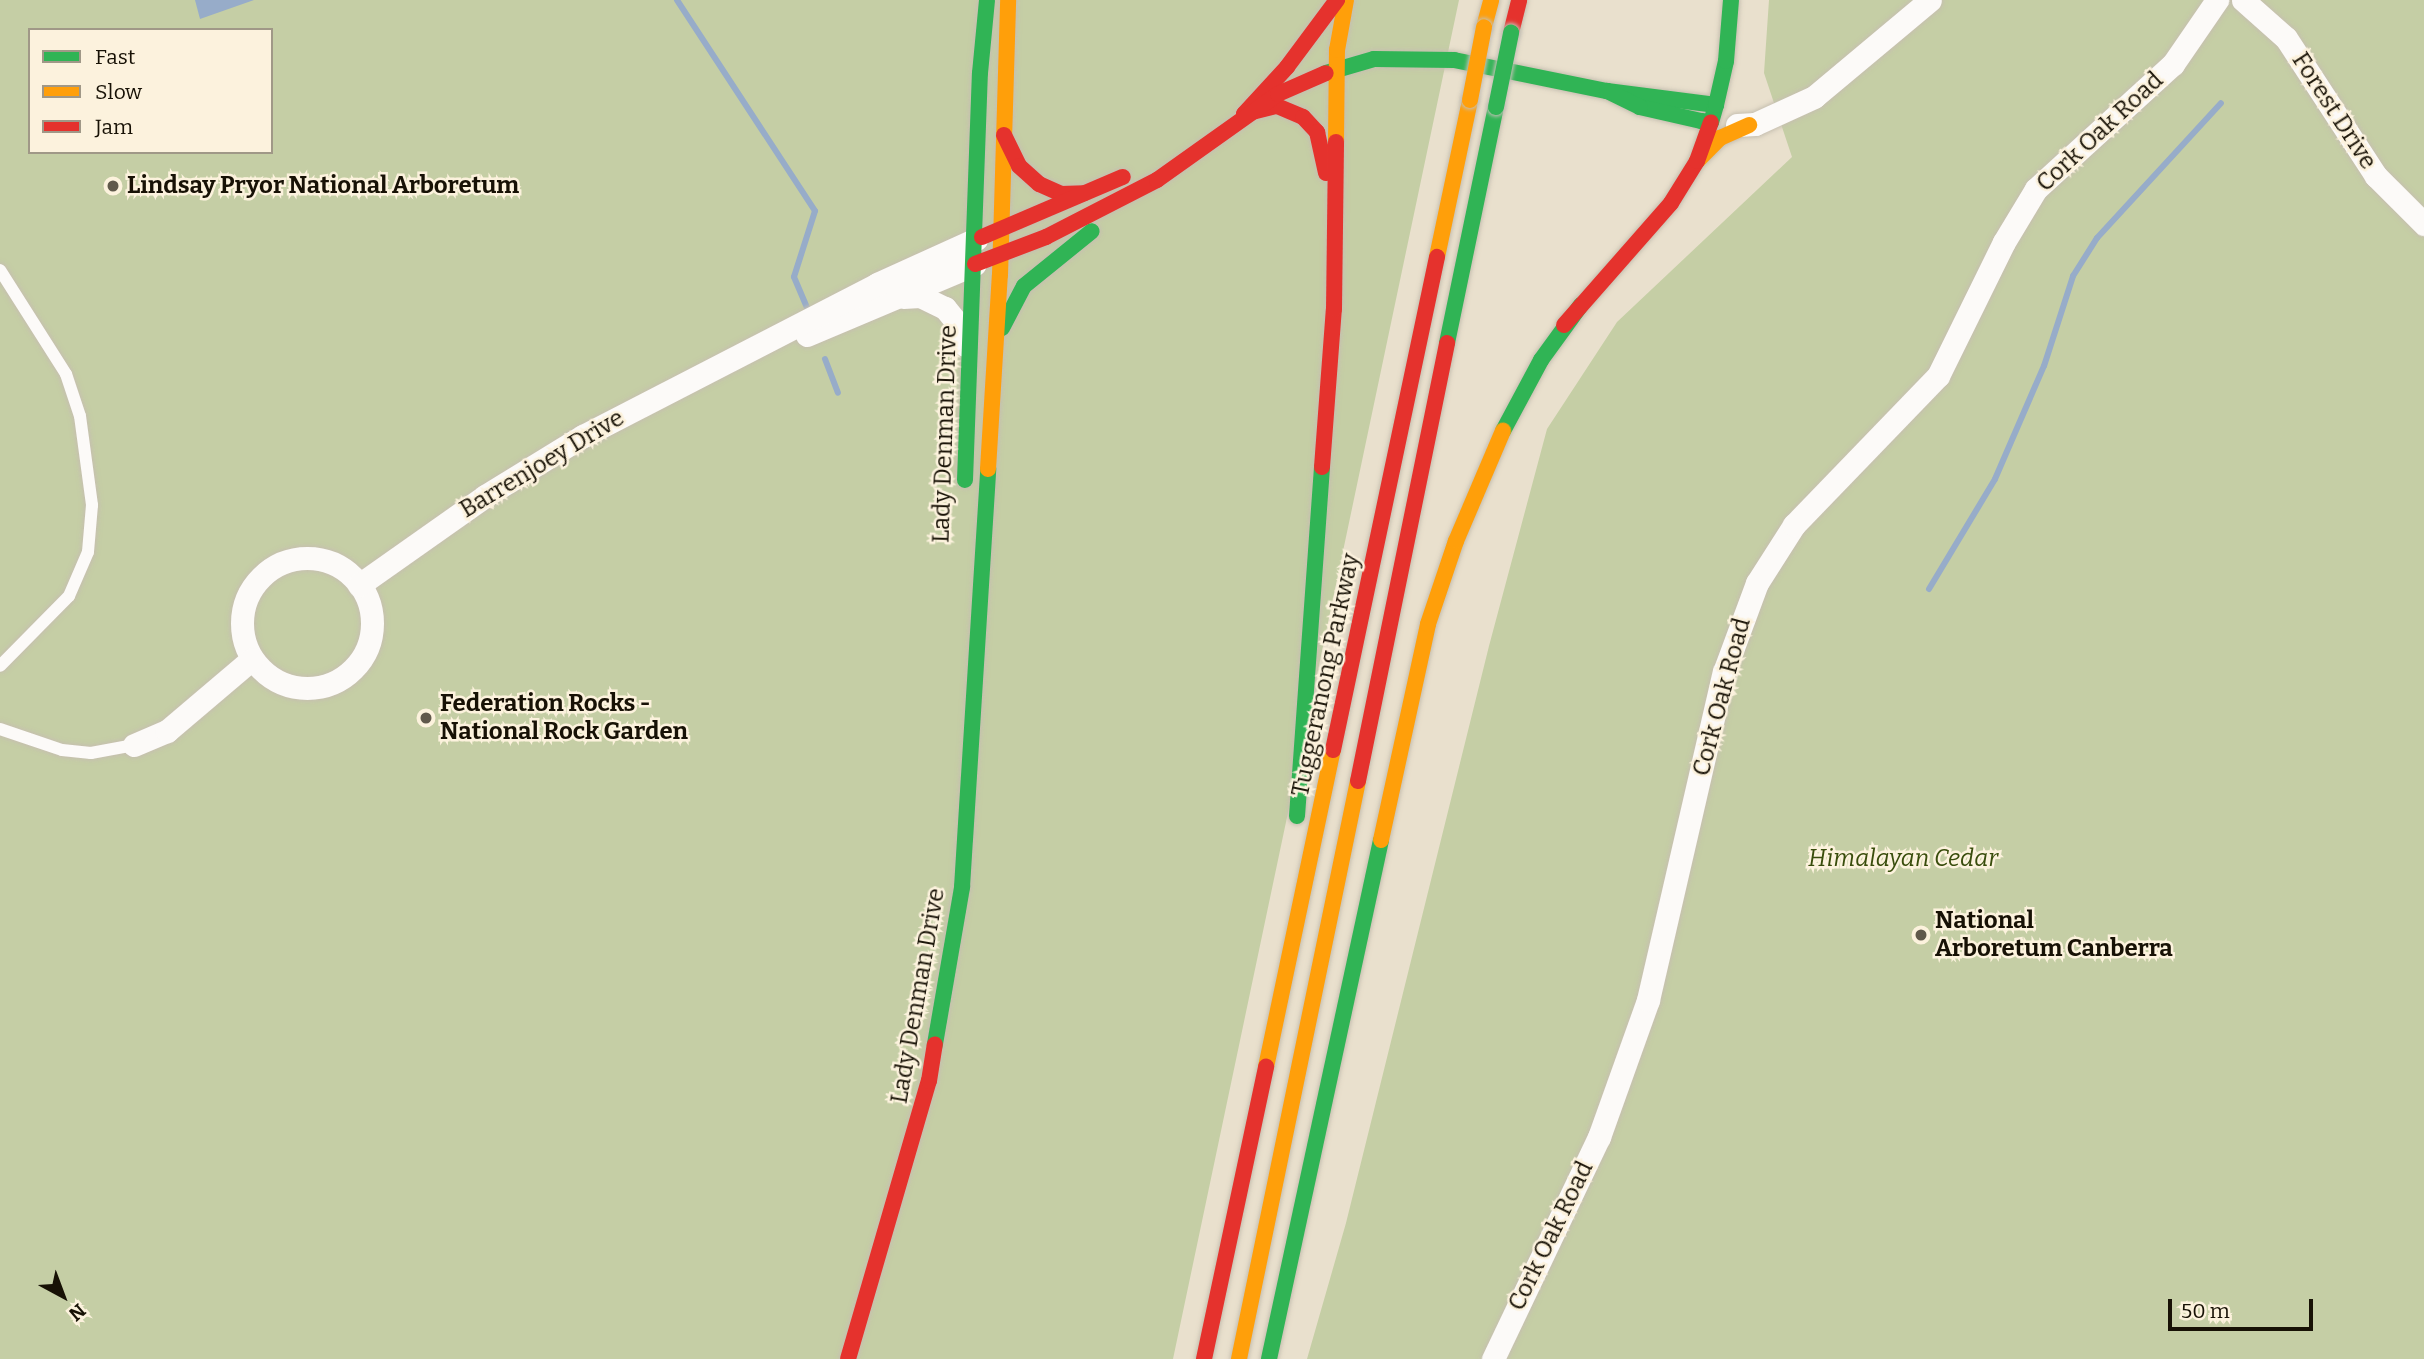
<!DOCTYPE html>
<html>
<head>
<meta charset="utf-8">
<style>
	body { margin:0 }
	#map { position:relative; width:2424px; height:1359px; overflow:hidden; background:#e9e0cd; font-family:Bitter,serif }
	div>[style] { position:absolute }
	.green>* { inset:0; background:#c5cea5 }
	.water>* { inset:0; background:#97acc9 }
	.stream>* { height:6px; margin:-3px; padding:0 3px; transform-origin:3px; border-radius:3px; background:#97acc9 }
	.roads { filter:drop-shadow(0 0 2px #c6bfb0) drop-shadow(0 0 2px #c6bfb0) }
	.lane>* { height:12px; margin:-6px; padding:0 6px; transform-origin:6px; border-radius:6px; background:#fcfaf8 }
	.street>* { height:23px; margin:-11.5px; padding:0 11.5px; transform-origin:11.5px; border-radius:11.5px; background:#fcfaf8 }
	.street>.ring { margin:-11.5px; padding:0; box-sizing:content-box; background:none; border:23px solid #fcfaf8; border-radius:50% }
	.fast>* { height:16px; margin:-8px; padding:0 8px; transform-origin:8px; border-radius:8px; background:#30b455 }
	.slow>* { height:16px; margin:-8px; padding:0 8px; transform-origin:8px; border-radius:8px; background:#ff9f0a }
	.jam>* { height:16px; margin:-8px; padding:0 8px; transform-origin:8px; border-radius:8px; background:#e5322d }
	.bridges { filter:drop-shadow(0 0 2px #c4c0b6) drop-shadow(0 0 2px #c4c0b6) }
	.fast-bridge>* { height:16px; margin:-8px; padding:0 8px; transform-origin:8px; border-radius:8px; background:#30b455 }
	.slow-bridge>* { height:16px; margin:-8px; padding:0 8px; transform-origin:8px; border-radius:8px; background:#ff9f0a }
	.dots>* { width:19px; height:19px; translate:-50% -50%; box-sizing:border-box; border:4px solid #fcf2dd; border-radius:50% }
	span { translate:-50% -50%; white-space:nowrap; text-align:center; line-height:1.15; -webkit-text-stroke:5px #fcf2dd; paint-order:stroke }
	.street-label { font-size:24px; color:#171105 }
	.poi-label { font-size:24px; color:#171105; font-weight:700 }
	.left { translate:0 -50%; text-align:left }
	.park-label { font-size:24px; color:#394d0c; font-style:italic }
	.legend { position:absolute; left:28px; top:28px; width:245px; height:126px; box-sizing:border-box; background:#fcf2dd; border:2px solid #a09887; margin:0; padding:9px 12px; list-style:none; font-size:21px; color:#171105 }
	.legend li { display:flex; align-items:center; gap:14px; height:35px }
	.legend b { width:35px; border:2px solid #a09887 }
	.north { position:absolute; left:28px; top:1261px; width:70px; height:70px; -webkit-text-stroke:5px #fcf2dd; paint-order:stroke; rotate:139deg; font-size:19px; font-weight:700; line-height:28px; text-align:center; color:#171105 }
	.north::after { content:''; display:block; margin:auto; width:24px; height:32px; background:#171105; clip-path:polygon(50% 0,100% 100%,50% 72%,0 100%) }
	.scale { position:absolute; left:2168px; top:1299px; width:145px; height:32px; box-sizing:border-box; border:4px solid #171105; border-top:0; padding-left:9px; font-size:21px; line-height:24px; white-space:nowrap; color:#171105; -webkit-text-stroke:5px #fcf2dd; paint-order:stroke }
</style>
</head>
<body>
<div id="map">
	<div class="green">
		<div style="clip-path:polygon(evenodd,0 0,1459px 0,1173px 1359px,0 1359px,0 0,30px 30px,271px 30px,271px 152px,30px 152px,30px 30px)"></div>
		<div style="clip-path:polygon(1769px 0,2424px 0,2424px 1359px,1307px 1359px,1346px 1223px,1489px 646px,1547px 429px,1617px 322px,1792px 157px,1764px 73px)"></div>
	</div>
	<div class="water">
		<div style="clip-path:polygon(195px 0,254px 0,200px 19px)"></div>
	</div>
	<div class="stream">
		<div style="left:677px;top:0;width:252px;rotate:56.8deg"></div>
		<div style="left:815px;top:211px;width:69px;rotate:107.7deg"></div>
		<div style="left:794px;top:277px;width:34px;rotate:67deg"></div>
		<div style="left:825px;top:359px;width:36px;rotate:69deg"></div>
		<div style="left:1929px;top:589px;width:128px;rotate:-59deg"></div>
		<div style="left:1995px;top:479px;width:123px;rotate:-66.6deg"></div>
		<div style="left:2044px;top:366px;width:95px;rotate:-72.1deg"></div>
		<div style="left:2073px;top:276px;width:45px;rotate:-57.7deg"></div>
		<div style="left:2097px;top:238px;width:183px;rotate:-47.4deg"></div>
	</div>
	<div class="roads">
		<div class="lane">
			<div style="left:0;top:270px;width:123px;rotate:57.6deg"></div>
			<div style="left:66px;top:374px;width:44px;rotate:71.6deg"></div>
			<div style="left:80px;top:416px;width:90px;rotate:82.3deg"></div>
			<div style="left:92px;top:505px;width:47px;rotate:94.9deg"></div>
			<div style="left:88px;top:552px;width:48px;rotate:113.4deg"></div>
			<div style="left:69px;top:596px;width:98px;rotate:134.6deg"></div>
			<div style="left:0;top:729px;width:65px;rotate:18.7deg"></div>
			<div style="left:62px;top:750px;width:29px;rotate:6deg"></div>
			<div style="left:91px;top:753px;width:44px;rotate:-10.5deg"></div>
		</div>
		<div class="street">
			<div style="left:2243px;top:0;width:57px;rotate:41.5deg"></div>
			<div style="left:2286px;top:38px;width:165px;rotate:56.9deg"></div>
			<div style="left:2376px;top:176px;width:68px;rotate:45deg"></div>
			<div style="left:1737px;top:125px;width:18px;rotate:-3deg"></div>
			<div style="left:1755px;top:124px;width:65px;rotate:-24.6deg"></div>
			<div style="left:1814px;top:97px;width:151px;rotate:-39.9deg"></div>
			<div style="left:903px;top:297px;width:17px;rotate:-3deg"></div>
			<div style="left:920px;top:296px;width:28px;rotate:26deg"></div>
			<div style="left:945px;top:308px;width:21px;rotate:51deg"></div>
			<div style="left:958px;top:324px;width:22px;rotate:72deg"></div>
			<div style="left:807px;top:335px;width:182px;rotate:-22.9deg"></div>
			<div class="ring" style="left:242px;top:558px;width:107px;height:107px"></div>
			<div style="left:359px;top:585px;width:154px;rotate:-35.2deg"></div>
			<div style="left:485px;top:496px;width:115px;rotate:-31.5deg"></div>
			<div style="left:583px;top:436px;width:331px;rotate:-27.3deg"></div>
			<div style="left:877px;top:284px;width:109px;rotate:-24.4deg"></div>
			<div style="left:134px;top:745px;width:36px;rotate:-23deg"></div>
			<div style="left:167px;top:731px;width:111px;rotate:-40.3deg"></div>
			<div style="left:1493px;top:1359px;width:246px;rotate:-64.5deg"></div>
			<div style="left:1599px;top:1137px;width:145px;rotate:-70.3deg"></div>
			<div style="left:1648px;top:1000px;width:337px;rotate:-77deg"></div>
			<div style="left:1724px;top:672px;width:95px;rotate:-69.7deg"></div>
			<div style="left:1757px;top:583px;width:69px;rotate:-57.5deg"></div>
			<div style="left:1794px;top:525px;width:207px;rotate:-46deg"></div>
			<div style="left:1938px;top:376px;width:149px;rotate:-63.8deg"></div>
			<div style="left:2004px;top:242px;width:62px;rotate:-58.9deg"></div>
			<div style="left:2036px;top:189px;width:185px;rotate:-42.4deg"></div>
			<div style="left:2173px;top:64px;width:78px;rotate:-55.5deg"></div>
		</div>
		<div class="fast">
			<div style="left:1326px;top:73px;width:50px;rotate:-16.3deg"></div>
			<div style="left:1374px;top:59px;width:80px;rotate:0.7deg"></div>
			<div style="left:1454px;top:60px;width:156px;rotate:11.5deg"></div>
			<div style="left:1607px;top:91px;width:110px;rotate:7.3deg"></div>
			<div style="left:1716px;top:105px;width:18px;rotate:106deg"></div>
			<div style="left:1711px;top:122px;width:10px;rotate:-174deg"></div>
			<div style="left:1701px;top:121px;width:63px;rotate:-167.1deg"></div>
			<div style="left:1640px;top:107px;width:37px;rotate:-154deg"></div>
			<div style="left:1716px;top:105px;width:45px;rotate:-77.2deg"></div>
			<div style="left:1726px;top:61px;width:61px;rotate:-85.3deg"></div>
			<div style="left:1002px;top:328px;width:47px;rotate:-62.4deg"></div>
			<div style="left:1024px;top:286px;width:87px;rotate:-39deg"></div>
			<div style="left:1447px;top:343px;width:241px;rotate:-78.3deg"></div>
			<div style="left:1503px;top:431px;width:81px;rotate:-61.8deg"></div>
			<div style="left:1541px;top:360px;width:68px;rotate:-54deg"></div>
			<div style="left:965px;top:480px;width:407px;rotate:-87.9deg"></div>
			<div style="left:980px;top:73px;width:73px;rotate:-84.5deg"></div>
			<div style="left:1297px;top:816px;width:350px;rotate:-85.9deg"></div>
			<div style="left:935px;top:1044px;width:159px;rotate:-80.2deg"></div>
			<div style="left:962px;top:887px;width:419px;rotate:-86.4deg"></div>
			<div style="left:1269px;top:1359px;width:531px;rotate:-77.82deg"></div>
		</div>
		<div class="slow">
			<div style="left:1484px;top:27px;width:28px;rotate:-75deg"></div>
			<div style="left:1336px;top:142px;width:92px;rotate:-89.4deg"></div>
			<div style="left:1337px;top:50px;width:51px;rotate:-79.8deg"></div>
			<div style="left:1697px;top:161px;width:33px;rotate:-45deg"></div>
			<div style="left:1720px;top:138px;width:32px;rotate:-24deg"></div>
			<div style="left:1437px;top:257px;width:160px;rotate:-78.1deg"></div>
			<div style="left:988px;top:469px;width:194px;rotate:-86.5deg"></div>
			<div style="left:1000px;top:275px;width:275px;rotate:-88.3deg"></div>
			<div style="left:1381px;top:840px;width:221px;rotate:-77.7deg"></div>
			<div style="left:1428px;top:624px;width:88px;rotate:-71.4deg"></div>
			<div style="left:1456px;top:541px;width:120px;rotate:-66.9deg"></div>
			<div style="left:1266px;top:1067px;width:324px;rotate:-78.1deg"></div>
			<div style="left:1239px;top:1359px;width:590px;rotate:-78.37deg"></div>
		</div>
		<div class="jam">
			<div style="left:1511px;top:33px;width:34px;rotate:-76deg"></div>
			<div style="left:1244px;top:114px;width:34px;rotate:-14deg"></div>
			<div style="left:1277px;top:106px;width:28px;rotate:23deg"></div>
			<div style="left:1303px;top:117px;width:21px;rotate:47deg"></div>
			<div style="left:1317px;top:132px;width:42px;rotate:77.6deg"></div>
			<div style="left:1244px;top:114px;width:64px;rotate:-47.5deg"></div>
			<div style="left:1287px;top:67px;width:84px;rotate:-53.3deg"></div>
			<div style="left:1004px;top:135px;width:34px;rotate:64deg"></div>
			<div style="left:1019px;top:166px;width:27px;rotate:42deg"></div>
			<div style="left:1039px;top:184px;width:24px;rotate:24deg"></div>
			<div style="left:1061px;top:194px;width:23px;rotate:-2deg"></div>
			<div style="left:982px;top:237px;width:153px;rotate:-23.1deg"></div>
			<div style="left:975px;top:264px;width:76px;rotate:-20.8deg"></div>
			<div style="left:1046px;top:237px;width:125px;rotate:-27.2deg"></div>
			<div style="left:1157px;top:180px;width:148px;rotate:-35.4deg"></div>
			<div style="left:1278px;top:94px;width:52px;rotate:-23.6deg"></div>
			<div style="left:1564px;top:325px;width:162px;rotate:-48.7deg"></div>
			<div style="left:1671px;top:203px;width:49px;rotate:-58.2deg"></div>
			<div style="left:1697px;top:161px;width:41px;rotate:-70.3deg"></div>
			<div style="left:1322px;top:467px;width:158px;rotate:-85.7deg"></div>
			<div style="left:1334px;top:309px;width:167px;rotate:-89.3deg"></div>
			<div style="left:1333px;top:750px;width:504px;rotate:-78.09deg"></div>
			<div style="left:1358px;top:781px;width:447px;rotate:-78.5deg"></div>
			<div style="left:848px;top:1359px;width:290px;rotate:-73.8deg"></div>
			<div style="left:929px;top:1081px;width:37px;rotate:-81deg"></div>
			<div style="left:1204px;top:1359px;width:299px;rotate:-78deg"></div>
		</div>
	</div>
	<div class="bridges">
		<div class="fast-bridge">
			<div style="left:1496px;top:107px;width:76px;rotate:-78.5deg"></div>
		</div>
		<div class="slow-bridge">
			<div style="left:1470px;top:100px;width:74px;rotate:-79.1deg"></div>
		</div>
	</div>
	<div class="dots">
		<div style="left:113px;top:186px;background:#60594b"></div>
		<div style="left:426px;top:718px;background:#60594b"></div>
		<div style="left:1921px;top:935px;background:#60594b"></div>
	</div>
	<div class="street-label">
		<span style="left:2334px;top:111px;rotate:57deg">Forest Drive</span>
		<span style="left:2100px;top:132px;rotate:-43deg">Cork Oak Road</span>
		<span style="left:945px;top:434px;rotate:-88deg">Lady Denman Drive</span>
		<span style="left:542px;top:464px;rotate:-31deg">Barrenjoey Drive</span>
		<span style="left:1326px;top:675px;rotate:-78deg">Tuggeranong Parkway</span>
		<span style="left:1722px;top:697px;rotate:-75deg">Cork Oak Road</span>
		<span style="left:918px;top:996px;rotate:-80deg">Lady Denman Drive</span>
		<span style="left:1551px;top:1236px;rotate:-64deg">Cork Oak Road</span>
	</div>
	<div class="poi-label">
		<span class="left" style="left:127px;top:186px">Lindsay Pryor National Arboretum</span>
		<span class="left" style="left:440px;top:718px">Federation Rocks -<br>National Rock Garden</span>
		<span class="left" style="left:1935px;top:935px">National<br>Arboretum Canberra</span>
	</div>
	<div class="park-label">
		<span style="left:1903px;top:859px">Himalayan Cedar</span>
	</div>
	<ul class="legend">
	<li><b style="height:9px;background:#30b455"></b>Fast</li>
	<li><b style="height:9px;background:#ff9f0a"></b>Slow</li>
	<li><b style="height:9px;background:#e5322d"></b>Jam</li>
	</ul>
	<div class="north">N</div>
	<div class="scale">50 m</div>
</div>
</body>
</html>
